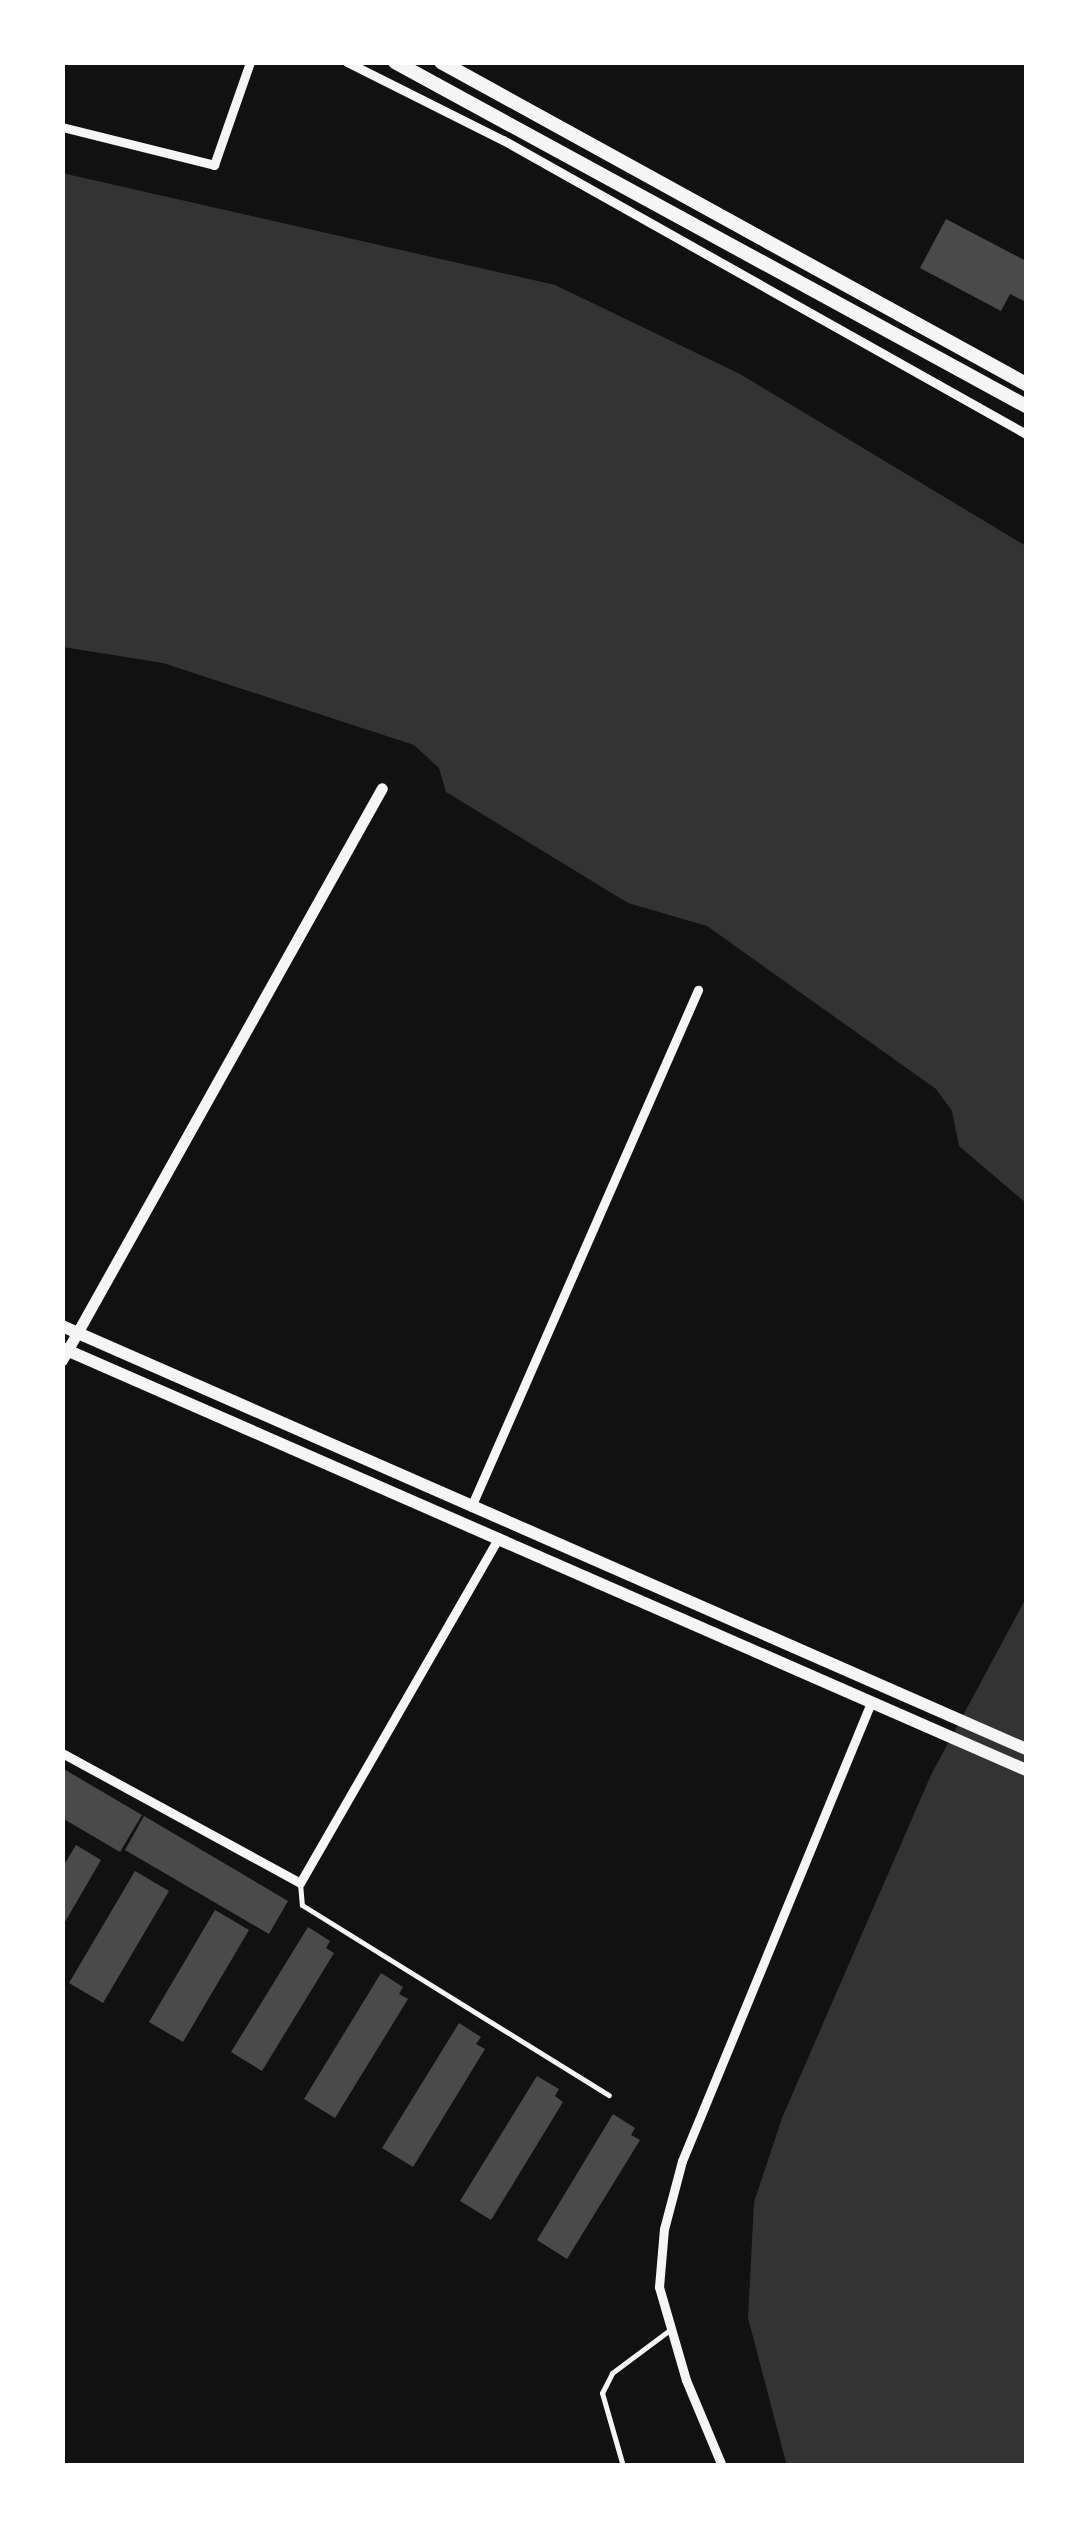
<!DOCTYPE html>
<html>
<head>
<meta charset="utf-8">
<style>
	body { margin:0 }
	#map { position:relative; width:1089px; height:2528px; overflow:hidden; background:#111; font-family:Jost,sans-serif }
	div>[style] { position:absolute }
	.water>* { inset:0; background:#333 }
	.building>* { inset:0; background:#4a4a4a }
	.service>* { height:5px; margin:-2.5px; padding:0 2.5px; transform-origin:2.5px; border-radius:2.5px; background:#f5f5f5 }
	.minor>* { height:9px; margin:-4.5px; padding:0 4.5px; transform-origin:4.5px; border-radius:4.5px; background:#f5f5f5 }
	.tertiary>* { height:11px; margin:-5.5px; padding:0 5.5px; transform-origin:5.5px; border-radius:5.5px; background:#f5f5f5 }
	.secondary>* { height:12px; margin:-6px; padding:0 6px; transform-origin:6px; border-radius:6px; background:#f5f5f5 }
	.primary>* { height:14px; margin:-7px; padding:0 7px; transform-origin:7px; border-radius:7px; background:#f5f5f5 }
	span { translate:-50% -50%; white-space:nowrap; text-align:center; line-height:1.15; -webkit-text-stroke:8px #fff; paint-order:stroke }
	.frame { position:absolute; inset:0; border:65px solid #fff; pointer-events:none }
</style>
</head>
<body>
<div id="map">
	<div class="water">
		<div style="clip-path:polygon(62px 173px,555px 285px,740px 374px,1026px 546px,1026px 1203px,959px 1146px,952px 1111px,936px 1089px,707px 926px,628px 903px,446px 792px,439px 768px,414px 745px,163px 663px,63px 647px)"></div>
		<div style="clip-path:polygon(1026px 1598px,1026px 2465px,787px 2466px,748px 2318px,754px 2202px,782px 2118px,931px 1775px)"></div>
	</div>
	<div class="building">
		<div style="clip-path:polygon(946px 219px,1026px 261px,1026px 302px,1010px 294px,1001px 311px,920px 268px)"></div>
		<div style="clip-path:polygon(62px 1768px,142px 1815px,120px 1852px,62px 1818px)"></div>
		<div style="clip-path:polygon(144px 1816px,288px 1901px,269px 1934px,125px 1850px)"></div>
		<div style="clip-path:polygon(76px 1845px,101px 1860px,62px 1927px,62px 1868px)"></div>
		<div style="clip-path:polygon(135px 1871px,169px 1891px,103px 2003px,69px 1983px)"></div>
		<div style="clip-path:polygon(215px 1910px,249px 1930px,183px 2042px,149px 2022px)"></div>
		<div style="clip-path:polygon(308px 1927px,330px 1941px,326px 1948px,334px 1953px,262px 2071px,231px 2052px)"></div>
		<div style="clip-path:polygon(381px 1973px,403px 1987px,399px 1994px,408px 1999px,335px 2118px,304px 2099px)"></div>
		<div style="clip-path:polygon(459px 2023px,481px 2037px,476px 2044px,485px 2049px,413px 2167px,382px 2148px)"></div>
		<div style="clip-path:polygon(537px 2076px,559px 2089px,555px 2096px,563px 2102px,491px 2220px,460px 2201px)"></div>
		<div style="clip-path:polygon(613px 2114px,635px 2128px,631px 2135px,640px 2140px,567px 2259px,537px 2240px)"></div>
	</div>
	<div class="service">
		<div style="left:300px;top:1883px;width:22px;rotate:85deg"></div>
		<div style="left:302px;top:1905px;width:361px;rotate:31.8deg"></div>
		<div style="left:623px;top:2466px;width:76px;rotate:-106deg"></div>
		<div style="left:602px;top:2393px;width:22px;rotate:-63deg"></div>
		<div style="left:612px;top:2373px;width:74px;rotate:-36.7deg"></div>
	</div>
	<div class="minor">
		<div style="left:347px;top:62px;width:174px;rotate:26.6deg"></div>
		<div style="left:503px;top:140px;width:600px;rotate:29.34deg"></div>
		<div style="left:62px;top:127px;width:157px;rotate:14deg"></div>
		<div style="left:214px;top:165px;width:109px;rotate:-70.7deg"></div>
		<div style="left:471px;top:1507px;width:565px;rotate:-66.3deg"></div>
		<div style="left:62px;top:1753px;width:271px;rotate:28.6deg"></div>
		<div style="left:300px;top:1883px;width:396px;rotate:-60.1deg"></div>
		<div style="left:722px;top:2466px;width:93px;rotate:-112.7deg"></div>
		<div style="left:686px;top:2380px;width:97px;rotate:-106.2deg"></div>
		<div style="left:659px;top:2287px;width:58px;rotate:-85.1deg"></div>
		<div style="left:664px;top:2229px;width:70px;rotate:-75.2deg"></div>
		<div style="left:682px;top:2161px;width:493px;rotate:-67.6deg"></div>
	</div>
	<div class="tertiary">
		<div style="left:62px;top:1360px;width:655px;rotate:-60.78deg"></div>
	</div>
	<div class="secondary">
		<div style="left:62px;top:1326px;width:1053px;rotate:23.69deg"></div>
		<div style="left:62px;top:1348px;width:1052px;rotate:23.64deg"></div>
	</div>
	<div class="primary">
		<div style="left:395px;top:62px;width:719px;rotate:28.6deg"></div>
		<div style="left:441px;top:62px;width:668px;rotate:28.83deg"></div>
	</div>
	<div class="frame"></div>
</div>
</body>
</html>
